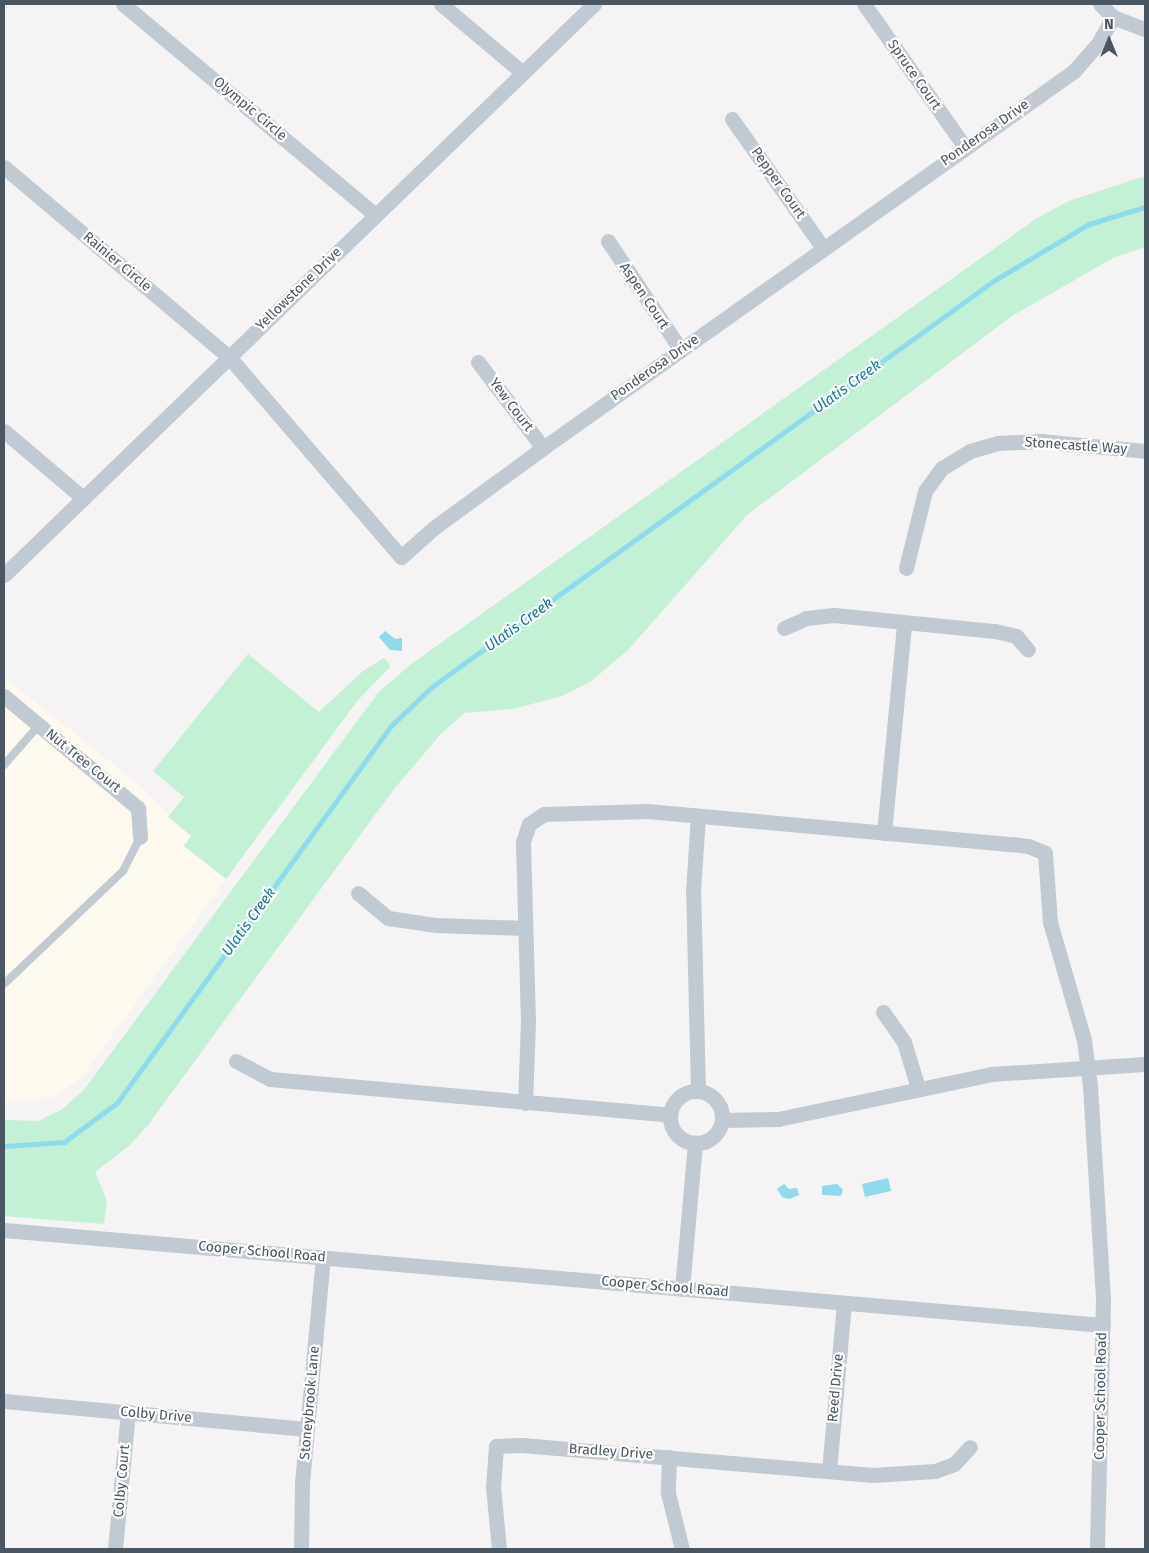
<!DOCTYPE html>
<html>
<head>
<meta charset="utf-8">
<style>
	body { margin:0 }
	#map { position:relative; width:1149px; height:1553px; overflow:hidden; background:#f5f3f3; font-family:"Fira Sans",sans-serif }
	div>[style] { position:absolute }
	.commercial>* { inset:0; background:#fdf9ef }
	.green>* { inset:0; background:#c3f1d5 }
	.water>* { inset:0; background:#90daee }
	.stream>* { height:4.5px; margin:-2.25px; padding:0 2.25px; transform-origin:2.25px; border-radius:2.25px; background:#90daee }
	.lane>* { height:8px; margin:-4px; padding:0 4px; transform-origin:4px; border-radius:4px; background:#c1cad2 }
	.street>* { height:15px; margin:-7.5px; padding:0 7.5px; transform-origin:7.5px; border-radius:7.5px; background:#c1cad2 }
	.street>.ring { margin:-7.5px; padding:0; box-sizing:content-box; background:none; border:15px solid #c1cad2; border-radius:50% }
	span { translate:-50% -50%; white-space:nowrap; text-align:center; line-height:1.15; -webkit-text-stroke:4.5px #fff; paint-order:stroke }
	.street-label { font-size:14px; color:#4a5661 }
	.water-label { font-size:15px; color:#0c7c9b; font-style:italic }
	.frame { position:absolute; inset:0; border:5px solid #4a5661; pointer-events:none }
	.north { position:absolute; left:1084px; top:15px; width:50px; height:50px; -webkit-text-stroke:4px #fff; paint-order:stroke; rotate:0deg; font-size:14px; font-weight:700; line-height:20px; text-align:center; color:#4a5661 }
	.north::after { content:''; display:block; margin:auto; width:18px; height:22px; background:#4a5661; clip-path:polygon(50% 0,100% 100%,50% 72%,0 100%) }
</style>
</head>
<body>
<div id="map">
	<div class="commercial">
		<div style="clip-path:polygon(4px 677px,139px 785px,191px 837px,184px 846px,226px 879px,82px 1077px,53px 1098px,4px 1102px)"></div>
	</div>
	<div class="green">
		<div style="clip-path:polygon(1145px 176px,1145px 247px,1113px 258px,1012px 316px,747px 515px,628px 650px,590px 682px,562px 696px,513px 709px,464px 713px,439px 736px,394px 789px,148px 1125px,130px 1145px,95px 1172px,107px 1201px,104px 1224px,4px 1216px,4px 1120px,38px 1121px,61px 1110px,83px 1091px,378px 693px,410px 665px,1037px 218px,1069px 201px)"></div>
		<div style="clip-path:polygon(248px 654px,319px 712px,363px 671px,384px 658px,391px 666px,358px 700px,226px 879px,184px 846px,191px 836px,168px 817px,184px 797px,153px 771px)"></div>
	</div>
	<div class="water">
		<div style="clip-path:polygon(385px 631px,395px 639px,402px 638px,402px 651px,390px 650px,379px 637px)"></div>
		<div style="clip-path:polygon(888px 1178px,891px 1191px,865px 1197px,862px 1184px)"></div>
		<div style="clip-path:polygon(784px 1184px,789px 1189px,797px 1188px,799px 1195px,789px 1199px,782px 1197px,777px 1189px)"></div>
		<div style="clip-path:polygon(837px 1184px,843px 1190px,841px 1196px,822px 1195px,822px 1186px)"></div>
	</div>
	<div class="stream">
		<div style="left:4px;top:1146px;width:60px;rotate:-3.8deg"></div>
		<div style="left:64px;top:1142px;width:66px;rotate:-36.3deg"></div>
		<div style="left:117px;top:1103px;width:467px;rotate:-54deg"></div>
		<div style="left:392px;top:725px;width:57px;rotate:-43.6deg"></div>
		<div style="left:433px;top:686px;width:693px;rotate:-35.85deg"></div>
		<div style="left:995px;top:280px;width:109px;rotate:-30.8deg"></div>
		<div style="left:1089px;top:224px;width:59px;rotate:-16.9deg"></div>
	</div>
	<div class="lane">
		<div style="left:4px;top:765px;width:53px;rotate:-48.8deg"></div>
		<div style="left:4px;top:984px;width:164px;rotate:-43.5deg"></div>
		<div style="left:123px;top:871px;width:38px;rotate:-63deg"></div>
	</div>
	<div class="street">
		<div style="left:123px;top:4px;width:329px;rotate:39.9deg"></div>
		<div style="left:441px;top:4px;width:107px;rotate:40.1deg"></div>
		<div style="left:864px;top:4px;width:175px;rotate:54.8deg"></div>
		<div style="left:1100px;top:4px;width:18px;rotate:45deg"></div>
		<div style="left:1113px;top:17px;width:34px;rotate:21deg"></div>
		<div style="left:732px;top:119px;width:158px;rotate:54.8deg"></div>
		<div style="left:4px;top:167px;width:294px;rotate:40.2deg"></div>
		<div style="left:229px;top:357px;width:264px;rotate:49.3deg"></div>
		<div style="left:401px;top:557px;width:45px;rotate:-41.4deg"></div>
		<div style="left:435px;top:527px;width:134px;rotate:-36.2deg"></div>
		<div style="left:543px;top:448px;width:651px;rotate:-35.37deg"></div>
		<div style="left:1074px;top:71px;width:38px;rotate:-49deg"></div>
		<div style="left:1099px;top:42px;width:29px;rotate:-61deg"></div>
		<div style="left:608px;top:241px;width:131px;rotate:56.2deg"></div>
		<div style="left:478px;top:362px;width:108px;rotate:52.9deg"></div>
		<div style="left:4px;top:431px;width:104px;rotate:40.3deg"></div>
		<div style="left:906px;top:568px;width:79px;rotate:-76.1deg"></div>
		<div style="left:925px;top:491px;width:29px;rotate:-54deg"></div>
		<div style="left:942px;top:468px;width:33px;rotate:-31deg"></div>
		<div style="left:970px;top:451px;width:29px;rotate:-16deg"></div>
		<div style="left:998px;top:443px;width:42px;rotate:-2.7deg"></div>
		<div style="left:1040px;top:441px;width:105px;rotate:5.4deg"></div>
		<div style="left:4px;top:575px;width:821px;rotate:-44.06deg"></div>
		<div style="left:784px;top:628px;width:24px;rotate:-24deg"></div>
		<div style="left:806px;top:618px;width:28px;rotate:-6deg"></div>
		<div style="left:834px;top:615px;width:162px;rotate:5.7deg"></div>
		<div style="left:995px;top:631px;width:22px;rotate:13deg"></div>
		<div style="left:1016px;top:636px;width:18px;rotate:49deg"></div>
		<div style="left:4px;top:696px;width:175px;rotate:39.9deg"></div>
		<div style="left:138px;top:808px;width:29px;rotate:86deg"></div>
		<div style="left:884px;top:833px;width:210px;rotate:-84.5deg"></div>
		<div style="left:358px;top:893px;width:39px;rotate:40deg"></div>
		<div style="left:388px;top:918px;width:49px;rotate:8.3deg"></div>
		<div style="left:436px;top:925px;width:89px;rotate:1.9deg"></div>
		<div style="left:883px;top:1012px;width:37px;rotate:55deg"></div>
		<div style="left:904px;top:1042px;width:48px;rotate:73.1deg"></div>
		<div style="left:236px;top:1061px;width:38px;rotate:28deg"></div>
		<div style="left:270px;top:1079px;width:402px;rotate:5.1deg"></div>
		<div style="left:698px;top:1090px;width:199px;rotate:-91.4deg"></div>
		<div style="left:693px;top:891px;width:75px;rotate:-86.2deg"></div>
		<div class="ring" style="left:670px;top:1091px;width:37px;height:37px"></div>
		<div style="left:525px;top:1103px;width:81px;rotate:-87.9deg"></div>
		<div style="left:528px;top:1022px;width:180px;rotate:-91.6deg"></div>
		<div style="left:523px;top:842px;width:19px;rotate:-72deg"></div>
		<div style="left:529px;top:824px;width:18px;rotate:-34deg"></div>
		<div style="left:544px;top:814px;width:103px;rotate:-1.7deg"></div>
		<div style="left:647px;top:811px;width:366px;rotate:5.2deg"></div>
		<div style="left:1012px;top:844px;width:16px;rotate:7deg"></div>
		<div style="left:1028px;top:846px;width:18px;rotate:22deg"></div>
		<div style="left:1045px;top:853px;width:69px;rotate:85.9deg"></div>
		<div style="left:1050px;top:922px;width:123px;rotate:73.9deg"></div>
		<div style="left:1084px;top:1040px;width:46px;rotate:82.6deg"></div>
		<div style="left:1090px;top:1086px;width:214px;rotate:86.5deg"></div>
		<div style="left:1103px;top:1300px;width:249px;rotate:91.4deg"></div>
		<div style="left:722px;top:1120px;width:56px;rotate:-1deg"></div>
		<div style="left:778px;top:1119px;width:218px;rotate:-11.9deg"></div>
		<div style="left:991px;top:1074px;width:154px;rotate:-3.7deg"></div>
		<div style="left:4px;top:1230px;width:1103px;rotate:4.94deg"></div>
		<div style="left:682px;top:1289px;width:147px;rotate:-84.9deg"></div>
		<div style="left:4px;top:1401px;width:304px;rotate:5.3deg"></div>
		<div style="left:669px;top:1457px;width:36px;rotate:92deg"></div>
		<div style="left:668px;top:1493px;width:58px;rotate:76deg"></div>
		<div style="left:829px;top:1471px;width:168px;rotate:-84.9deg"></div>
		<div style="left:115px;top:1549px;width:138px;rotate:-84.6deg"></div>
		<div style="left:301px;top:1549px;width:66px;rotate:-89.1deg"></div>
		<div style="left:302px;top:1483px;width:227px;rotate:-84.7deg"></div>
		<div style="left:499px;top:1549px;width:62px;rotate:-95.5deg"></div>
		<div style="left:493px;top:1487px;width:41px;rotate:-85.8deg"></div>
		<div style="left:496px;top:1446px;width:26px;rotate:-2deg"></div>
		<div style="left:522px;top:1445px;width:352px;rotate:4.9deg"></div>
		<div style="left:873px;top:1475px;width:62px;rotate:-3.7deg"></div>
		<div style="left:935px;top:1471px;width:20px;rotate:-20deg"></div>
		<div style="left:954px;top:1464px;width:23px;rotate:-47deg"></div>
	</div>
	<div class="street-label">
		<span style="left:914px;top:75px;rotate:55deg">Spruce Court</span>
		<span style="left:250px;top:109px;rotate:40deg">Olympic Circle</span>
		<span style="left:985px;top:133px;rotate:-35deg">Ponderosa Drive</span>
		<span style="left:778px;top:183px;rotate:55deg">Pepper Court</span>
		<span style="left:117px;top:262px;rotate:40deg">Rainier Circle</span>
		<span style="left:299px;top:289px;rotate:-44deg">Yellowstone Drive</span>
		<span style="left:644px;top:296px;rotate:56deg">Aspen Court</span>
		<span style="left:655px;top:368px;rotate:-35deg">Ponderosa Drive</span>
		<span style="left:511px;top:405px;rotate:53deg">Yew Court</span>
		<span style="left:1076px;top:446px;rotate:4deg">Stonecastle Way</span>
		<span style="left:83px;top:761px;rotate:39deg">Nut Tree Court</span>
		<span style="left:262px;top:1252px;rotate:5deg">Cooper School Road</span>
		<span style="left:665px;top:1287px;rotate:5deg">Cooper School Road</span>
		<span style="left:836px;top:1388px;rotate:-85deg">Reed Drive</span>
		<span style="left:1101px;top:1396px;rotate:-89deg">Cooper School Road</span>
		<span style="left:310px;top:1403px;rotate:-85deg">Stoneybrook Lane</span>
		<span style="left:156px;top:1415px;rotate:5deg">Colby Drive</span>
		<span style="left:611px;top:1452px;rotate:4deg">Bradley Drive</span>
		<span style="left:122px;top:1481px;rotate:-85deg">Colby Court</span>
	</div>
	<div class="water-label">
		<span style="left:847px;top:387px;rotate:-36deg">Ulatis Creek</span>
		<span style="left:519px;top:625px;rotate:-36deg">Ulatis Creek</span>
		<span style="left:249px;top:922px;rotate:-54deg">Ulatis Creek</span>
	</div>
	<div class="frame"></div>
	<div class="north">N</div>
</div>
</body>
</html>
